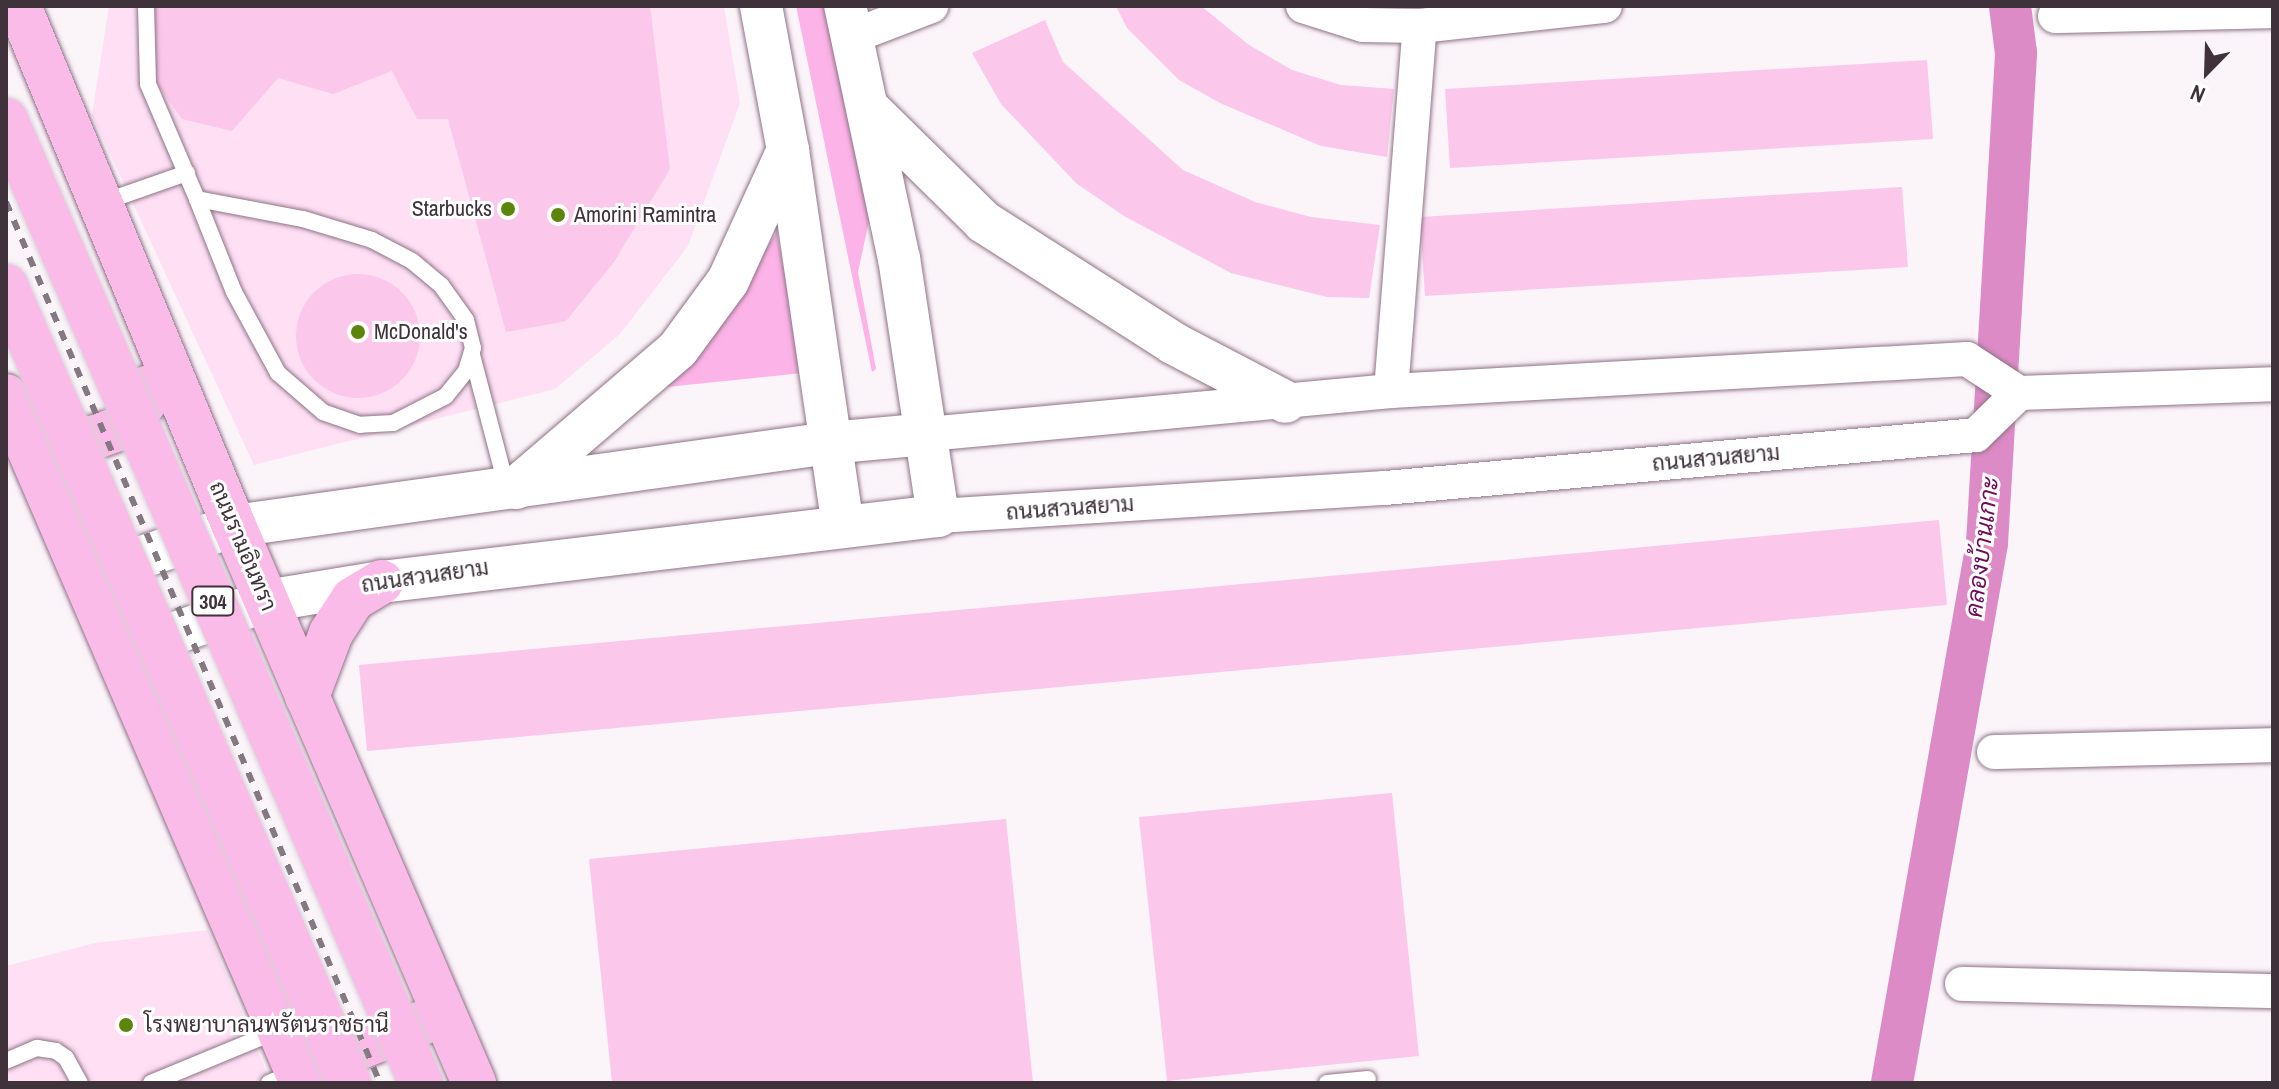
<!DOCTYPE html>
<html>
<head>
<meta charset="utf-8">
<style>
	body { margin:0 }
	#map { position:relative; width:2279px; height:1089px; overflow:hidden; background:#fbf4f9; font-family:"Archivo Narrow",Sarabun,sans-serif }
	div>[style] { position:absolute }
	.built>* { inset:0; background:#fedff4 }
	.green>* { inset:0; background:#fcb3e7 }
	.canal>* { height:42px; margin:-21px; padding:0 21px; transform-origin:21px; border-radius:21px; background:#dd8bc6 }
	.building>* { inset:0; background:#fbc7eb }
	.round { border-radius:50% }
	.roads { filter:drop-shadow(0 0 2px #8f7386) drop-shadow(0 0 2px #8f7386) }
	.service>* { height:16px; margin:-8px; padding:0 8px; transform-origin:8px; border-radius:8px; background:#fff }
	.minor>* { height:34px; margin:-17px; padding:0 17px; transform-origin:17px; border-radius:17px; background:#fff }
	.tertiary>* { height:42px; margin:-21px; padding:0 21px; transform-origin:21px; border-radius:21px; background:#fff }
	.trunk>* { height:44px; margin:-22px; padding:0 22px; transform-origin:22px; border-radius:22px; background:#fabbe8 }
	.rail>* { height:6px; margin-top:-3px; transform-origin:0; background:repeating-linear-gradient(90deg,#847981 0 10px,transparent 0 20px) }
	.bridges { filter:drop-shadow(0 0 2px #d5d2d4) drop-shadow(0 0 2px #d5d2d4) }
	.trunk-bridge>* { height:44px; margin:-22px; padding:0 22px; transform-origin:22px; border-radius:22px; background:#fabbe8 }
	.dots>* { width:22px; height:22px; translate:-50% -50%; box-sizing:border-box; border:4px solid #fff; border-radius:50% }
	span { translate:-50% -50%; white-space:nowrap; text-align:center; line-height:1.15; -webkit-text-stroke:6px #fff; paint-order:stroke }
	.shield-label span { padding:2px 6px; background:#fff; border:2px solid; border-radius:6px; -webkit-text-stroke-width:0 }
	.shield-label { font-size:20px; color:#3f323b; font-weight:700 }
	.poi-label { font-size:22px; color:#3f323b }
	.right { translate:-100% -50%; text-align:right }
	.left { translate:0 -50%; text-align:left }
	.street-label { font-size:22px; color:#3f323b }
	.water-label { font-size:24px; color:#6f0b5c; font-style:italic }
	.frame { position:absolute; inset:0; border:8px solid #3f323b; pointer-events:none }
	.north { position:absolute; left:2167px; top:32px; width:80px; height:80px; -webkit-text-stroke:6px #fff; paint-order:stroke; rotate:203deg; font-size:22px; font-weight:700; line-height:32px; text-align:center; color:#3f323b }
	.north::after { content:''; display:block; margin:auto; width:28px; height:36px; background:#3f323b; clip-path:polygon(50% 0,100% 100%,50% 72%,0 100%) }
</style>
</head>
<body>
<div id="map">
	<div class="built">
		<div style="clip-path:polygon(109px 6px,724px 6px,740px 103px,688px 246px,620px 334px,555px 389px,254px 465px,92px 115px)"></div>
		<div style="clip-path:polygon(208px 930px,271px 1083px,6px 1083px,6px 966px,95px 943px)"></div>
	</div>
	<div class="green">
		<div style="clip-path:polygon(796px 6px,828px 6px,870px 217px,858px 272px,876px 369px,872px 372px)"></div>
		<div style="clip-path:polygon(777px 232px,802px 373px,657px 388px,723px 311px)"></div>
	</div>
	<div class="canal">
		<div style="left:1892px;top:1083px;width:548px;rotate:-80.02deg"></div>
		<div style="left:1987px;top:543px;width:491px;rotate:-86.6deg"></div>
		<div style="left:2016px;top:53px;width:47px;rotate:-97.3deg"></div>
	</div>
	<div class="building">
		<div style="clip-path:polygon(150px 6px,650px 6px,670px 169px,614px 262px,566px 321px,506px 332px,448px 119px,417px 119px,392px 71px,333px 94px,278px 78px,232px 131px,182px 119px,153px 79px)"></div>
		<div style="clip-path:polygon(1116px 6px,1201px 6px,1249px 45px,1292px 70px,1341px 85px,1394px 89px,1387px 157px,1321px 146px,1220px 103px,1179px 80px,1127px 28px)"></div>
		<div style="clip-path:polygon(1045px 20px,1063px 62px,1183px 170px,1255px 202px,1311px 217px,1380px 225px,1369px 298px,1327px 297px,1231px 273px,1124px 216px,1076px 183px,1001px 104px,972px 53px)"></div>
		<div style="clip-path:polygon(1927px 60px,1933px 139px,1450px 168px,1445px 89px)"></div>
		<div style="clip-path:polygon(1902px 187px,1908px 267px,1425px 296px,1420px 217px)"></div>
		<div class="round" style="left:296px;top:274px;width:124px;height:124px"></div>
		<div style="clip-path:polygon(1939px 520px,1947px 605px,367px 751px,359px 665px)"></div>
		<div style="clip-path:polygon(1392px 793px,1419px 1056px,1167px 1081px,1139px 817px)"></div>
		<div style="clip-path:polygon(1006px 819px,1033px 1083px,612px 1083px,589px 859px)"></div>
	</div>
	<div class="roads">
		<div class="service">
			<div style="left:146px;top:6px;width:78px;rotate:88.5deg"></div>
			<div style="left:148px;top:84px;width:125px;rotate:66.9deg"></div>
			<div style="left:197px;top:199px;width:108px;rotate:10.7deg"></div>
			<div style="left:303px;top:219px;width:72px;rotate:16.9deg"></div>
			<div style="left:372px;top:240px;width:45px;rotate:27.7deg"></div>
			<div style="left:412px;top:261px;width:38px;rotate:40deg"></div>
			<div style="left:441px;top:285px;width:43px;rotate:54.5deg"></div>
			<div style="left:466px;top:320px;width:29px;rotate:76deg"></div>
			<div style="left:473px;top:348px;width:24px;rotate:107deg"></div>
			<div style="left:466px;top:371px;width:32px;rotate:129deg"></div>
			<div style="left:446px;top:396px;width:59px;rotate:153deg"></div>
			<div style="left:393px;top:423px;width:33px;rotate:177deg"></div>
			<div style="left:360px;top:425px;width:39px;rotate:-161deg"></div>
			<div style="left:323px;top:412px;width:60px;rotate:-139.1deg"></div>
			<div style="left:278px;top:373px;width:92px;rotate:-118.5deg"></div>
			<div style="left:234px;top:292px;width:100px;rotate:-111.7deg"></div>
			<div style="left:104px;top:202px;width:88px;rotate:-19.3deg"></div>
			<div style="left:472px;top:355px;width:134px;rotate:75.3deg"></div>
			<div style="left:6px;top:1061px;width:34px;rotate:-23deg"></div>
			<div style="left:37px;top:1048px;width:19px;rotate:9deg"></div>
			<div style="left:56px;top:1051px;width:12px;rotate:35deg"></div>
			<div style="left:66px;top:1058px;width:29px;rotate:61deg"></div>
			<div style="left:151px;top:1083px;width:139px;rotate:-22.5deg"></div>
			<div style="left:269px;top:1083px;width:29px;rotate:-22deg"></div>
			<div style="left:1327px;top:1083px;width:41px;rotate:-5.6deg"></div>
		</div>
		<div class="minor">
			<div style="left:1303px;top:6px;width:63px;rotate:17.6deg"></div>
			<div style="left:1363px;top:25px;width:57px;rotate:1deg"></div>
			<div style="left:1420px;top:26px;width:186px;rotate:-6.2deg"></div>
			<div style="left:2055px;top:16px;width:218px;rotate:-1.3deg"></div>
			<div style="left:853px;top:36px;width:84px;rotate:-21deg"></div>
			<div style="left:1391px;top:391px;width:366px;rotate:-85.5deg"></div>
			<div style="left:928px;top:434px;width:465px;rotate:-5.3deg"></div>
			<div style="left:1391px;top:391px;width:577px;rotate:-3.18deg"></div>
			<div style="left:1967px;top:359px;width:62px;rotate:33.2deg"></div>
			<div style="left:2019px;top:393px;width:254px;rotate:-2deg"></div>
			<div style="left:938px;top:516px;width:448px;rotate:-3.6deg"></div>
			<div style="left:1385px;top:488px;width:593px;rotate:-5.12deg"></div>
			<div style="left:1976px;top:435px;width:60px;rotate:-44.3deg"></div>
			<div style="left:1994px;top:752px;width:279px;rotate:-1.4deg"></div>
			<div style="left:1962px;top:984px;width:311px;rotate:1.3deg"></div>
		</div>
		<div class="tertiary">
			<div style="left:761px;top:6px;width:147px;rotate:79.4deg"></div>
			<div style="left:788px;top:150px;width:379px;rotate:81.7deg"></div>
			<div style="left:870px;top:110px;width:160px;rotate:44.5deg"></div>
			<div style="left:984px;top:222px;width:224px;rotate:32.6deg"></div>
			<div style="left:1173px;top:343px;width:127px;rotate:27.6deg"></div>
			<div style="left:516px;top:488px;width:213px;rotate:-40.6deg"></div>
			<div style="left:678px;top:349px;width:84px;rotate:-53.7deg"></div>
			<div style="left:728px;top:281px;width:144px;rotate:-65.4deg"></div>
			<div style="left:92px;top:574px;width:150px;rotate:-18.7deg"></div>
			<div style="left:234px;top:526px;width:601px;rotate:-7.94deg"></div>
			<div style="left:829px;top:443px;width:99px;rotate:-5.2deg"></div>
			<div style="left:124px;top:651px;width:151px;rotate:-19.4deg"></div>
			<div style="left:266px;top:601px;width:117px;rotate:-9.4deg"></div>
			<div style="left:381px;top:582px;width:561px;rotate:-6.76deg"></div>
			<div style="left:938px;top:516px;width:260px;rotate:-98.6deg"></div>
			<div style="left:899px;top:259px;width:259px;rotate:-102deg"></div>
		</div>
		<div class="trunk">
			<div style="left:19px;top:6px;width:563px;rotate:67.54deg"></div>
			<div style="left:234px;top:526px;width:607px;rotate:66.69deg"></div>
			<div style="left:6px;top:396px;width:748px;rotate:66.69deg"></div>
			<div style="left:44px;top:415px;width:36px;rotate:39deg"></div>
			<div style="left:72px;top:438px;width:21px"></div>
			<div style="left:93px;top:438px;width:35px;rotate:-20deg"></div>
			<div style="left:126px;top:426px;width:34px;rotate:-52deg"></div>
			<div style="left:147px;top:399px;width:12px;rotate:-81deg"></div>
			<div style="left:307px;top:697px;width:68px;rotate:-69.4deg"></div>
			<div style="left:331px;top:633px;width:40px;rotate:-57.1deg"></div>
			<div style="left:353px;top:599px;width:33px;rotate:-31deg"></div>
			<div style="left:302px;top:1070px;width:143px;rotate:-21.4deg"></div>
		</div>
	</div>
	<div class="rail">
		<div style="left:6px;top:202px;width:957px;rotate:67deg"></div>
	</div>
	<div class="bridges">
		<div class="trunk-bridge">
			<div style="left:6px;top:120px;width:1049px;rotate:66.69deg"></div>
			<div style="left:6px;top:286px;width:868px;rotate:66.71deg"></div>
		</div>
	</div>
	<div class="dots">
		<div style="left:508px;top:209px;background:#5d850b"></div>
		<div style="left:558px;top:215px;background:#5d850b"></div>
		<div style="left:358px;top:332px;background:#5d850b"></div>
		<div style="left:126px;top:1025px;background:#5d850b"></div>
	</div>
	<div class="shield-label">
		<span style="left:213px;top:601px">304</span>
	</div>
	<div class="poi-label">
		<span class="right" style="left:492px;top:209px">Starbucks</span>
		<span class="left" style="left:574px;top:215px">Amorini Ramintra</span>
		<span class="left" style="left:374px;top:332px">McDonald's</span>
		<span class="left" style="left:144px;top:1025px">โรงพยาบาลนพรัตนราชธานี</span>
	</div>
	<div class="street-label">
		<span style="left:1716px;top:458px;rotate:-5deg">ถนนสวนสยาม</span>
		<span style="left:1070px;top:508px;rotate:-4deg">ถนนสวนสยาม</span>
		<span style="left:243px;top:546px;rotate:67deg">ถนนรามอินทรา</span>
		<span style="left:425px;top:576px;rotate:-8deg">ถนนสวนสยาม</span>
	</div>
	<div class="water-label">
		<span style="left:1982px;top:547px;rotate:-83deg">คลองบ้านเกาะ</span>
	</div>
	<div class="frame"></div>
	<div class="north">N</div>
</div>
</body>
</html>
